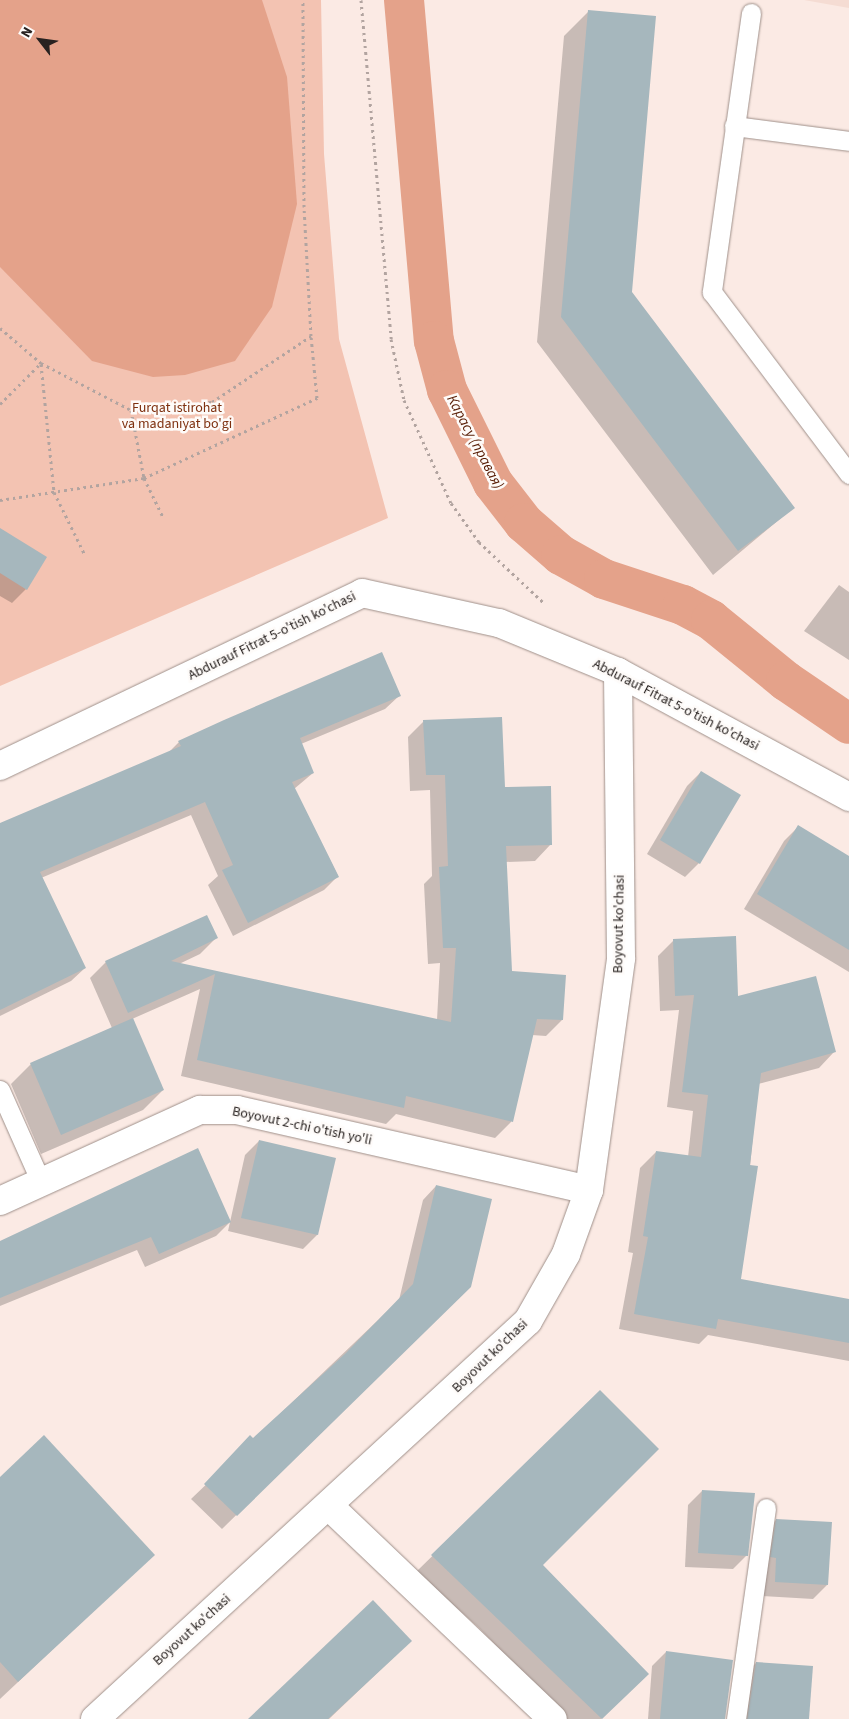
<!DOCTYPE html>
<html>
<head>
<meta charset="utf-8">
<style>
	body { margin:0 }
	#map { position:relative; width:849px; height:1719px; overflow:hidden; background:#fbeae4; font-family:"Source Sans 3",sans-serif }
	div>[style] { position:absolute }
	.built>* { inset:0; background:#f5dcd3 }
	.green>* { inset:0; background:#f3c3b2 }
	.water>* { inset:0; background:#e4a28a }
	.shadow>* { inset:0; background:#0003 }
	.canal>* { height:40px; margin:-20px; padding:0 20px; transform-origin:20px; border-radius:20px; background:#e4a28a }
	.building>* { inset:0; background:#a6b7bd }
	.path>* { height:3px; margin-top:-1.5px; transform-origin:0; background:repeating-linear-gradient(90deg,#b2a4a0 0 2.5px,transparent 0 6.5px) }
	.roads { filter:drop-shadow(0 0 1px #9f908a) drop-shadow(0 0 1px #9f908a) }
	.lane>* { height:19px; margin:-9.5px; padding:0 9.5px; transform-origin:9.5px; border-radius:9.5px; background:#fff }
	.street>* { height:28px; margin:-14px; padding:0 14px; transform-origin:14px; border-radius:14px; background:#fff }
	span { translate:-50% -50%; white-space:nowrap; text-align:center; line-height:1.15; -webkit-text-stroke:5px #fefbf9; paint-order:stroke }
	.park-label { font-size:14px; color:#7e300f }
	.street-label { font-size:14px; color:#282220 }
	.water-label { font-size:15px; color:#571c04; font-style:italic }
	.north { position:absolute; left:15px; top:15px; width:50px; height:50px; -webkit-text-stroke:4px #fefbf9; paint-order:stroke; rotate:300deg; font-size:14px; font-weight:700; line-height:20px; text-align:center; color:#282220 }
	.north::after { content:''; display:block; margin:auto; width:18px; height:22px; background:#282220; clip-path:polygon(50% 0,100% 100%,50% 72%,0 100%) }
</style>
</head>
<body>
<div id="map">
	<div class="built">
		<div style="clip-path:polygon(804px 0,849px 0,849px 8px)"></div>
	</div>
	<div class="green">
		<div style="clip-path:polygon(0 0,321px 0,324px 154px,339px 339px,388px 518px,0 686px)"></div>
	</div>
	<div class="water">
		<div style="clip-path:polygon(0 0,262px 0,287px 77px,297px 204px,272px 307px,235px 361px,185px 375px,153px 377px,92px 361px,0 267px)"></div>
	</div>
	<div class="shadow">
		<div style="clip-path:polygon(589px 11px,631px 292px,793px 508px,713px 575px,537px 342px,564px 36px)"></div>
		<div style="clip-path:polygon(0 529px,26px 589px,12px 603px,0 596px)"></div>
		<div style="clip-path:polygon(839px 585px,849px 592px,849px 660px,804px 631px)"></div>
		<div style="clip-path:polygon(399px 696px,385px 709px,301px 744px,313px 773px,294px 789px,338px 876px,324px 890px,233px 936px,208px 885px,218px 876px,191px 815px,41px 878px,85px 968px,71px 981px,0 1016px,0 826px,168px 753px,179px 742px)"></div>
		<div style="clip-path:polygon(424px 721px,504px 788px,551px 844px,535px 861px,505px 862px,510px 973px,562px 1020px,546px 1036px,532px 1035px,511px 1122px,495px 1138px,396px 1114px,386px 1124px,181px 1076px,200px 989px,132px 1019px,163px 1090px,143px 1110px,41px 1154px,11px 1084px,31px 1064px,112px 1028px,90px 978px,106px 962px,216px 938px,200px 954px,179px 964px,437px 1020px,440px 963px,428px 964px,424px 884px,432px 876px,430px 790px,410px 791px,408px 737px)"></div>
		<div style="clip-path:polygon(701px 772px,739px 795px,699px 863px,685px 877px,647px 854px,687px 786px)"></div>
		<div style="clip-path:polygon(798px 827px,849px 857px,849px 972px,744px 909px,784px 841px)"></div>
		<div style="clip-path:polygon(674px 940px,737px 998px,834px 1052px,819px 1068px,758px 1084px,739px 1280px,849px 1300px,849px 1361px,708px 1335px,699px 1344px,619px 1329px,633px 1253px,628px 1252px,640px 1168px,656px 1152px,688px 1157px,693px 1111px,667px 1107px,679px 1010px,660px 1011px,658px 956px)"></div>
		<div style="clip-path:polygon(259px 1141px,334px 1159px,317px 1235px,303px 1249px,228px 1231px,245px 1155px)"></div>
		<div style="clip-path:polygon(436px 1186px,470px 1286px,222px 1529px,191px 1499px,399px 1300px,423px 1200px)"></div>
		<div style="clip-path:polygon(230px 1222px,216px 1236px,145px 1267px,137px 1250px,0 1306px,0 1243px)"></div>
		<div style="clip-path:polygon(600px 1392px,541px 1565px,647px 1674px,601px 1719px,567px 1719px,478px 1627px,416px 1572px)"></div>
		<div style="clip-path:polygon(0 1478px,153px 1555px,0 1699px)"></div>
		<div style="clip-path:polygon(702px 1491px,747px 1555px,733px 1569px,685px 1567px,688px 1505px)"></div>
		<div style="clip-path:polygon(776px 1520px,827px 1585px,813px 1599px,762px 1596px,762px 1534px)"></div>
		<div style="clip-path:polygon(666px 1652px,724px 1719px,648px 1719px,652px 1666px)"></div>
		<div style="clip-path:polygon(396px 1655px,329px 1719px,251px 1719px)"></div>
		<div style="clip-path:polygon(756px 1663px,808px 1719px,736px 1719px,742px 1677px)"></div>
	</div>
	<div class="canal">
		<div style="left:404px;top:0;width:342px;rotate:85deg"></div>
		<div style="left:434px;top:341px;width:51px;rotate:75.1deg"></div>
		<div style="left:447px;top:390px;width:104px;rotate:63.7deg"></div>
		<div style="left:493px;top:483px;width:51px;rotate:52.2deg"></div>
		<div style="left:524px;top:523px;width:49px;rotate:40.9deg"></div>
		<div style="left:561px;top:555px;width:49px;rotate:29.2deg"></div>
		<div style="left:604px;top:579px;width:83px;rotate:18.2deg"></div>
		<div style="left:683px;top:605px;width:32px;rotate:28deg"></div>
		<div style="left:711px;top:620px;width:97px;rotate:39.1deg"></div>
		<div style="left:786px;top:681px;width:76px;rotate:34.3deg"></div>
	</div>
	<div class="building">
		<div style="clip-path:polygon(588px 10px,656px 16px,632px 292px,795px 508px,738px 551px,561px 317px)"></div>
		<div style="clip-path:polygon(0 528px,47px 557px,27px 590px,0 573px)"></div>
		<div style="clip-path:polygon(382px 652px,401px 696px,300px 738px,314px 773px,292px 782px,339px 877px,248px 923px,222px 870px,233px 865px,205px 802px,40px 872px,86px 968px,0 1010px,0 823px,181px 746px,178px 741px,224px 720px)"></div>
		<div style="clip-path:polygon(502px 717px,505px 787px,551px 786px,552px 845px,506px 846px,512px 971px,566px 975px,563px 1020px,537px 1019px,513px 1122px,406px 1096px,404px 1108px,197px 1060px,215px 974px,128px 1013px,105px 961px,207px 915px,218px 938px,171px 961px,451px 1022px,456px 948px,443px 948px,439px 867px,448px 866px,445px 775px,426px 775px,423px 720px)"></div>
		<div style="clip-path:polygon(701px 771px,741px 795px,700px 864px,660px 840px)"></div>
		<div style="clip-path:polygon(798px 825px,849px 856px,849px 950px,757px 894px)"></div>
		<div style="clip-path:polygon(736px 936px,738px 996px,816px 976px,836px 1052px,761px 1073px,750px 1165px,758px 1166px,741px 1279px,849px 1299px,849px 1343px,718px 1319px,716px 1329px,634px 1314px,648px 1237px,643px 1236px,656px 1151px,701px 1157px,708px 1095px,682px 1092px,694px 995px,675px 996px,673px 939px)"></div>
		<div style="clip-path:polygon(133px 1018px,164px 1090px,61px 1135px,30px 1063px)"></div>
		<div style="clip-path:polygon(259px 1140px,336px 1158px,318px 1235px,241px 1218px)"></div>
		<div style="clip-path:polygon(198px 1148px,231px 1222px,159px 1254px,151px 1237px,0 1298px,0 1241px)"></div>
		<div style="clip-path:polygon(436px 1185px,492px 1199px,471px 1287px,237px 1516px,204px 1484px,250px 1435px,253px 1438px,346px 1353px,413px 1284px)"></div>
		<div style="clip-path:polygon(600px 1390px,659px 1449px,543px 1565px,649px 1674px,602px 1719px,431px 1555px)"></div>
		<div style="clip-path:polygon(44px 1435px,155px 1555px,18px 1682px,0 1662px,0 1477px)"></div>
		<div style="clip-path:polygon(702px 1490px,755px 1493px,748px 1556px,698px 1553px)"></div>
		<div style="clip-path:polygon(776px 1519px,832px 1522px,828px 1585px,775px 1582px,776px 1558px,770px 1557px)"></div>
		<div style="clip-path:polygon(373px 1600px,412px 1641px,328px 1719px,248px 1719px)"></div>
		<div style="clip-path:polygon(666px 1651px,733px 1660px,725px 1719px,660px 1719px)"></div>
		<div style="clip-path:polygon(756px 1662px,813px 1666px,809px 1719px,747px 1719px)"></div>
	</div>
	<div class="path">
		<div style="left:361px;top:0;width:340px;rotate:84.9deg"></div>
		<div style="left:391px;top:339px;width:62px;rotate:78deg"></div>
		<div style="left:404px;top:400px;width:113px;rotate:65.5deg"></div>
		<div style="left:451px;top:503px;width:48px;rotate:54.3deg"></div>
		<div style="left:479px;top:542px;width:89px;rotate:43.2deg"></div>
		<div style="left:0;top:328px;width:54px;rotate:40.5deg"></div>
		<div style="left:41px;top:363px;width:102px;rotate:27.6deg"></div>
		<div style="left:131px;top:410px;width:81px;rotate:-5.6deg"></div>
		<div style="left:212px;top:402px;width:119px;rotate:-33.7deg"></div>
		<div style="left:311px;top:336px;width:129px;rotate:-93.1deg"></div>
		<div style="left:304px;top:207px;width:207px;rotate:-90.3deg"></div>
		<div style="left:41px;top:364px;width:129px;rotate:84.2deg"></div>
		<div style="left:54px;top:492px;width:70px;rotate:63.8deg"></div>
		<div style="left:0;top:404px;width:57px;rotate:-45deg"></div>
		<div style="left:131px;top:410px;width:69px;rotate:79.2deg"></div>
		<div style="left:144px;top:478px;width:43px;rotate:64deg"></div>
		<div style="left:0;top:500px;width:146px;rotate:-8.7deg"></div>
		<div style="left:144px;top:478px;width:191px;rotate:-24.8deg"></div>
		<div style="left:317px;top:398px;width:62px;rotate:-95.5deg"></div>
	</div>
	<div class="roads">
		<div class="lane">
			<div style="left:751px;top:13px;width:282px;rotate:98deg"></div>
			<div style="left:712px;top:292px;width:228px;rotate:53deg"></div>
			<div style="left:734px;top:126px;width:116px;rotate:7.4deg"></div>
			<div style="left:0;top:1090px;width:98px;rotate:66deg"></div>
			<div style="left:736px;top:1719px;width:213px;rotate:-81.9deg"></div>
		</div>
		<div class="street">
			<div style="left:0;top:766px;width:401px;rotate:-25.5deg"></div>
			<div style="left:362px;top:593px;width:140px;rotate:12.4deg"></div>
			<div style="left:499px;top:623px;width:129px;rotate:22.4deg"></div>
			<div style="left:618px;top:672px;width:263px;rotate:28.4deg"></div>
			<div style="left:0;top:1201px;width:220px;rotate:-24.5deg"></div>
			<div style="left:200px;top:1110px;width:37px"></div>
			<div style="left:237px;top:1110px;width:361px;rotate:12.8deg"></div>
			<div style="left:329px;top:1506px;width:309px;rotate:43.6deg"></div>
			<div style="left:95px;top:1719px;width:588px;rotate:-42.59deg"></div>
			<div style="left:528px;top:1321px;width:77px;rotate:-60.4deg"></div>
			<div style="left:566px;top:1254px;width:68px;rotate:-70.2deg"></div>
			<div style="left:589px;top:1190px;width:234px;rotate:-82.1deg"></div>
			<div style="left:621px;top:958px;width:286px;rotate:-90.6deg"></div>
		</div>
	</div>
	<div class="park-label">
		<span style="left:177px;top:416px">Furqat istirohat<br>va madaniyat bo'gi</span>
	</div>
	<div class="street-label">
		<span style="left:272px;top:636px;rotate:-26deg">Abdurauf Fitrat 5-o'tish ko'chasi</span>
		<span style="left:676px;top:705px;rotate:27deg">Abdurauf Fitrat 5-o'tish ko'chasi</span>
		<span style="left:619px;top:924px;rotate:-89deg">Boyovut ko'chasi</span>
		<span style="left:302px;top:1126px;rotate:12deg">Boyovut 2-chi o'tish yo'li</span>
		<span style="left:490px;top:1356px;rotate:-44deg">Boyovut ko'chasi</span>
		<span style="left:192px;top:1630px;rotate:-42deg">Boyovut ko'chasi</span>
	</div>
	<div class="water-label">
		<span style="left:475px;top:442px;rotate:62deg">Карасу (правая)</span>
	</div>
	<div class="north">N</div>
</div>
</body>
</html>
